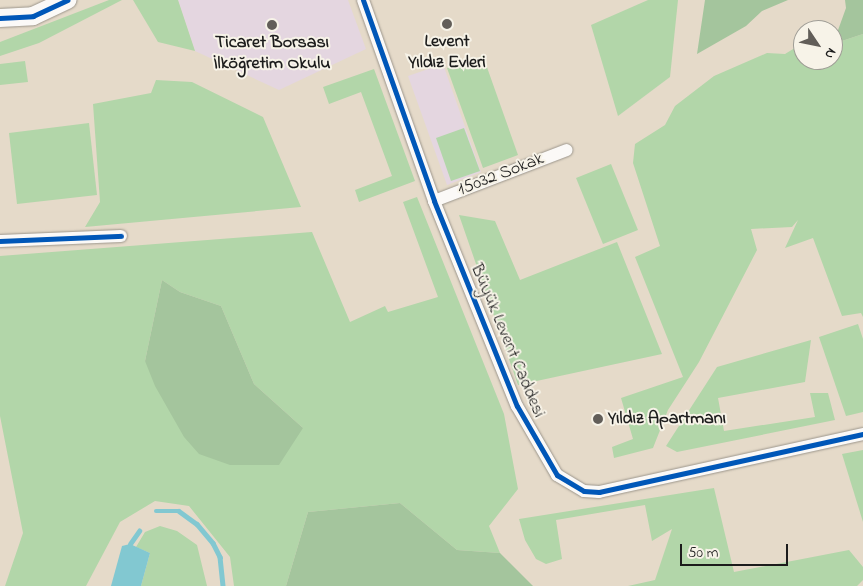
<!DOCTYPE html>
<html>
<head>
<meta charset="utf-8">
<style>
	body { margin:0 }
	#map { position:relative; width:863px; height:586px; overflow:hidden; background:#e5dac9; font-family:"Indie Flower",sans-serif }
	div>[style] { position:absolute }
	.built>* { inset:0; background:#e4d6e0 }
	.green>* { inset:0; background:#b2d6a9 }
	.forest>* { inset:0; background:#a4c59d }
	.water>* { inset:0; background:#82c8d1 }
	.stream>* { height:4.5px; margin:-2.25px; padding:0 2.25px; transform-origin:2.25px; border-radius:2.25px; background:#82c8d1 }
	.roads { filter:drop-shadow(0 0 1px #9c968c) drop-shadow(0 0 1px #9c968c) }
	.street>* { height:12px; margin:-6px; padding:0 6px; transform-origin:6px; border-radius:6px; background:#fbf9f7 }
	.secondary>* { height:18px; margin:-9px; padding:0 9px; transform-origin:9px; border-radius:9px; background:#fbf9f7 }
	.cycleway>* { height:5px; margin:-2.5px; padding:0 2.5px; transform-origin:2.5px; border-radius:2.5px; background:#0057b8 }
	.dots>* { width:14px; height:14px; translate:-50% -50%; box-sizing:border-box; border:2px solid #f7f3e8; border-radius:50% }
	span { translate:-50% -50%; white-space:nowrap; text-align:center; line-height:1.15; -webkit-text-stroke:4px #f7f3e8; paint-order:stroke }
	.poi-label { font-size:18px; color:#1c1c1c; font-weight:700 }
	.left { translate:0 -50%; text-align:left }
	.street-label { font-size:18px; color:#1c1c1c }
	.north { position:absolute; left:793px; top:20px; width:50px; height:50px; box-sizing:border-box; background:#f7f3e8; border:1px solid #9f9d96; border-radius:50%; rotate:124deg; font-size:14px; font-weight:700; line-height:20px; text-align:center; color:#1c1c1c }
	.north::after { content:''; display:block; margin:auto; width:18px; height:22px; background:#625e59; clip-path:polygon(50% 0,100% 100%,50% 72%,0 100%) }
	.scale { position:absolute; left:680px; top:544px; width:108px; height:22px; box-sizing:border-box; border:2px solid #1c1c1c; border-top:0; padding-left:6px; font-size:15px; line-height:18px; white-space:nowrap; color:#1c1c1c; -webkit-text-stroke:4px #f7f3e8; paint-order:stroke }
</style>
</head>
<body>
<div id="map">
	<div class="built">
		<div style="clip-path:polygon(178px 0,348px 0,366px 49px,279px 90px,195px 51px)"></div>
		<div style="clip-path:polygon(443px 64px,481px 172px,447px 185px,408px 76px)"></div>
	</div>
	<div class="green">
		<div style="clip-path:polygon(109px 0,122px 0,39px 43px,0 56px,0 42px)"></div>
		<div style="clip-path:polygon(133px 0,178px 0,195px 51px,158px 42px)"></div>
		<div style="clip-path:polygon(648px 0,678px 0,670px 77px,618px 116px,591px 25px)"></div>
		<div style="clip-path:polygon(863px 34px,863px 317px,861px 313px,842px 316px,813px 238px,785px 248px,798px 220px,792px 227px,751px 229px,757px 250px,699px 362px,668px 410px,653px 448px,614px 458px,612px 447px,633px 439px,621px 398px,683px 377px,635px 257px,660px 246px,633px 163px,635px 144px,665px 125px,675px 106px,714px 76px,767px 53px,785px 54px,803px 43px,803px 60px,833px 60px,833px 44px)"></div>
		<div style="clip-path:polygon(483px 56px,518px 155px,483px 168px,447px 68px)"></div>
		<div style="clip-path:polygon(25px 61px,28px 82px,0 85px,0 64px)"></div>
		<div style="clip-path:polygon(374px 69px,415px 181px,359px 202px,355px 190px,392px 176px,361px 92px,329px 104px,323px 87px)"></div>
		<div style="clip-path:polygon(156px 80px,192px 82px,263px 117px,301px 207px,85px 227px,100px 202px,93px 104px,151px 93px)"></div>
		<div style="clip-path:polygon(89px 123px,97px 195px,17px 204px,9px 133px)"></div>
		<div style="clip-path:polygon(464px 128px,480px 171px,451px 181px,436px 138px)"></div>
		<div style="clip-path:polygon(611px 164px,638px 230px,603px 244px,576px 178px)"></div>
		<div style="clip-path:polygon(evenodd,417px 197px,504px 414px,518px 489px,489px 526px,500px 553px,457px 550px,400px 503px,308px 512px,286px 586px,234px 586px,230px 557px,189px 506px,155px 501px,120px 522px,86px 586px,5px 586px,23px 533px,0 416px,0 256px,312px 232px,350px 322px,385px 306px,388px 312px,438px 297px,403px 202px,417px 197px,162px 280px,180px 292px,221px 306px,254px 384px,303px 428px,145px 361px,162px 280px)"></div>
		<div style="clip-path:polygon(459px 215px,495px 221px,520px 280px,617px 242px,662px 354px,518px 385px)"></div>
		<div style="clip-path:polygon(858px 324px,863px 339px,863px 412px,846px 416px,819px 337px)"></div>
		<div style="clip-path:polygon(811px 340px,805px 382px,718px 398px,724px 431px,815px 417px,810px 393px,828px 393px,835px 420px,677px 452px,666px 446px,717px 367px)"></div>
		<div style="clip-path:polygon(863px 450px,863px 522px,842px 454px)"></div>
		<div style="clip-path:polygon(714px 488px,734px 572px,849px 550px,863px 567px,863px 580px,857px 586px,628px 586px,655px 580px,672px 529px,652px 541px,645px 505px,556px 520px,562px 559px,546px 564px,536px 559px,525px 540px,519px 519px)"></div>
		<div style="clip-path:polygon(160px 526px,177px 531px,197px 545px,207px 586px,141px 586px,150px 553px,136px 547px,145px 532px)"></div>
	</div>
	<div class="forest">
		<div style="clip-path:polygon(705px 0,788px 0,762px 11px,746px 26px,697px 54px)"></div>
		<div style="clip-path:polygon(845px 0,863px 0,863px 34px,833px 44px,846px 8px)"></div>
		<div style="clip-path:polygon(162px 280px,180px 292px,221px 306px,254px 384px,303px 428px,279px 465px,230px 465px,199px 454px,184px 437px,155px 386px,145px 361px)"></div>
		<div style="clip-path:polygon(400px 503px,457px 550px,500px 553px,533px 586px,286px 586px,308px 512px)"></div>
	</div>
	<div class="water">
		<div style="clip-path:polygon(130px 544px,150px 553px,141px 586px,111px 586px,122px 546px)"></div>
	</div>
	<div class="stream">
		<div style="left:156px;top:511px;width:23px"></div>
		<div style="left:179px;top:511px;width:22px;rotate:36deg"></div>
		<div style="left:197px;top:524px;width:25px;rotate:50deg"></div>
		<div style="left:213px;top:543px;width:16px;rotate:63deg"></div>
		<div style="left:220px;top:557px;width:29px;rotate:84deg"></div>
		<div style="left:130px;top:544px;width:16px;rotate:-55deg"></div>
	</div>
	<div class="roads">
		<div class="street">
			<div style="left:363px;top:0;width:213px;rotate:70.5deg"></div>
			<div style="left:434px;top:201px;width:221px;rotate:68deg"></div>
			<div style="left:517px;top:406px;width:80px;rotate:59.9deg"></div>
			<div style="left:557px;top:475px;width:31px;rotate:31deg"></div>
			<div style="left:584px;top:491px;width:15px;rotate:4deg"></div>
			<div style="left:599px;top:492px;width:270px;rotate:-12.4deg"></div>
			<div style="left:434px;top:201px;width:142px;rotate:-21deg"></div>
			<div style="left:0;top:241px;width:121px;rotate:-2.4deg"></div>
		</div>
		<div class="secondary">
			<div style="left:0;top:18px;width:33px;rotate:-3deg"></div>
			<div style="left:33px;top:16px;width:38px;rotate:-25deg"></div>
		</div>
	</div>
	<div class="cycleway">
		<div style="left:363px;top:0;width:213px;rotate:70.5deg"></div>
		<div style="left:434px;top:201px;width:221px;rotate:68deg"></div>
		<div style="left:517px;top:406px;width:80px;rotate:59.9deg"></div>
		<div style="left:557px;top:475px;width:31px;rotate:31deg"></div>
		<div style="left:584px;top:491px;width:15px;rotate:4deg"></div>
		<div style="left:599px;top:492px;width:270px;rotate:-12.4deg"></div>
		<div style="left:0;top:18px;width:33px;rotate:-3deg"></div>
		<div style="left:33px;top:16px;width:38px;rotate:-25deg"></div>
		<div style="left:0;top:241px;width:121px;rotate:-2.4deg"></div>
	</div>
	<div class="dots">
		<div style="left:447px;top:24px;background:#625e59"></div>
		<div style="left:272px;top:25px;background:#625e59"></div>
		<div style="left:598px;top:419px;background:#625e59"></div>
	</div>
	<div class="poi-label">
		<span style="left:447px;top:53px">Levent<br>Yıldız Evleri</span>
		<span style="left:272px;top:54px">Ticaret Borsası<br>İlköğretim Okulu</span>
		<span class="left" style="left:608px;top:419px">Yıldız Apartmanı</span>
	</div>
	<div class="street-label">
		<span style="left:501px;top:175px;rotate:-21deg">15032 Sokak</span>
		<span style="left:507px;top:341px;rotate:67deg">Büyük Levent Caddesi</span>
	</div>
	<div class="north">N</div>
	<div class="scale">50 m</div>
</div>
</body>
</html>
